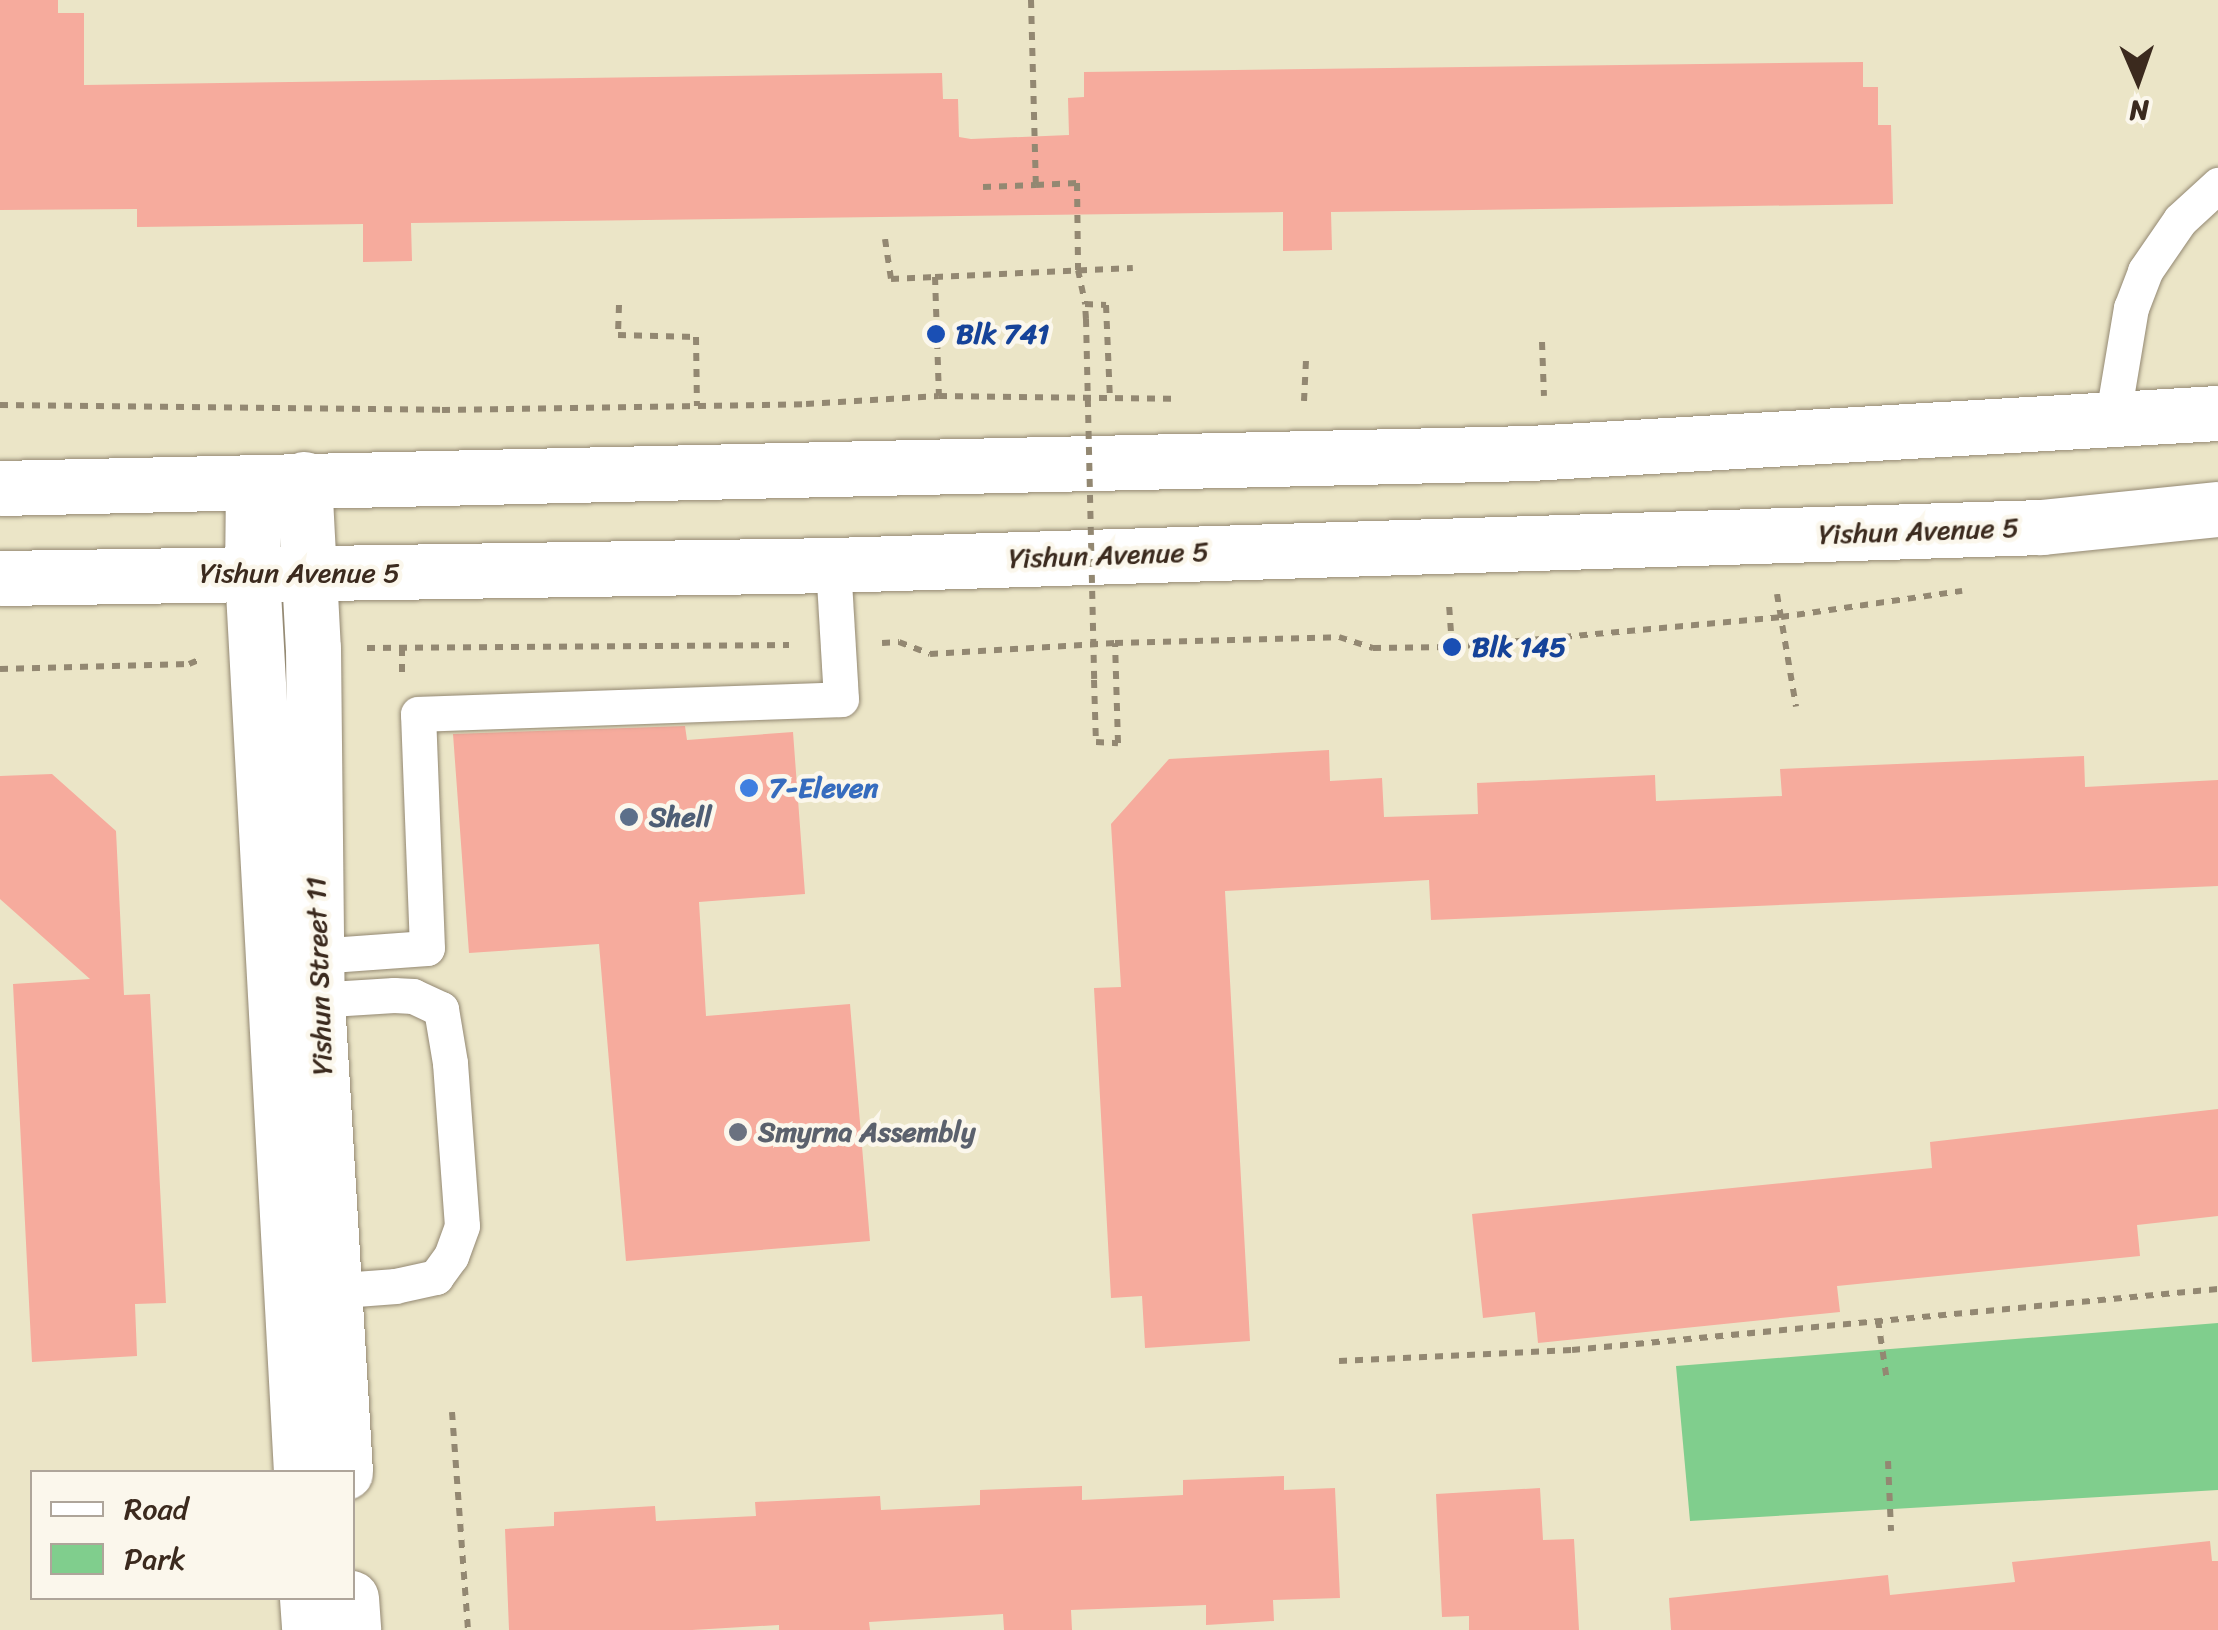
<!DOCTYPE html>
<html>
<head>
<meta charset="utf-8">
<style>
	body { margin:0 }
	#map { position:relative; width:2218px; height:1630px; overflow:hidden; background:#ebe5c7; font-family:Sriracha,sans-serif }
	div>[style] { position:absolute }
	.green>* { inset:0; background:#80ce8d }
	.building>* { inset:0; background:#f6ab9d }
	.path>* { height:6px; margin-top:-3px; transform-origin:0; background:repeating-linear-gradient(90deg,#938872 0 8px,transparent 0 16px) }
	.roads { filter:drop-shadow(0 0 2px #938872) drop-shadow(0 0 2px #938872) }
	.lane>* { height:35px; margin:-17.5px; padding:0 17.5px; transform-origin:17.5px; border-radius:17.5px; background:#fff }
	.street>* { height:55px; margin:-27.5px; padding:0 27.5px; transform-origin:27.5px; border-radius:27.5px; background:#fff }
	.secondary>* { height:55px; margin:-27.5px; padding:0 27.5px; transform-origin:27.5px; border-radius:27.5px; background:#fff }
	.path-bridge>* { height:6px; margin-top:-3px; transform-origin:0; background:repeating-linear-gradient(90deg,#938872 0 8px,transparent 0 16px) }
	.dots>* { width:28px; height:28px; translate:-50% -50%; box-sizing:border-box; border:5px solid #fbf7ec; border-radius:50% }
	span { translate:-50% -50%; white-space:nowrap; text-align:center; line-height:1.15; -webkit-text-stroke:9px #fbf7ec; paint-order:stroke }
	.transit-label { font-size:28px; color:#164399; font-weight:700 }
	.left { translate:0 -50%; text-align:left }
	.street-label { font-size:28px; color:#3b2a1e }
	.shop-label { font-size:28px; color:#366cbe; font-weight:700 }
	.service-label { font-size:28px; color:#4e5e75; font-weight:700 }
	.worship-label { font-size:28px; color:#5b616d; font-weight:700 }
	.legend { position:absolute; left:30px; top:1470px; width:325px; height:130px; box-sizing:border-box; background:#fbf7ec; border:2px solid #aea59a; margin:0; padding:12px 18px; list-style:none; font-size:30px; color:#3b2a1e }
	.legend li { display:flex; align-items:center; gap:20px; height:50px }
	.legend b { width:50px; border:2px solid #aea59a }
	.north { position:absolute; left:2088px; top:30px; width:100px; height:100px; -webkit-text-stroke:8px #fbf7ec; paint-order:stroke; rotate:178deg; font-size:28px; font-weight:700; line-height:40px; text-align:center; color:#3b2a1e }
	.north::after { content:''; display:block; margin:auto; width:35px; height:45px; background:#3b2a1e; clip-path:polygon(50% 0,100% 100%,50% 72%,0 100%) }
</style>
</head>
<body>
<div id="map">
	<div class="green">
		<div style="clip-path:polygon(2218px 1323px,2218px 1490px,1690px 1521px,1676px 1366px)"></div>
	</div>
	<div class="building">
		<div style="clip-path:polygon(0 0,58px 0,58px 13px,84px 13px,84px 85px,942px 73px,943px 99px,958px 99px,959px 137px,971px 139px,1069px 135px,1068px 98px,1084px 97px,1084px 72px,1863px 62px,1863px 87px,1878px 87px,1878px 125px,1891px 125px,1893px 204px,1331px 212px,1332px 250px,1283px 251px,1283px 212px,411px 223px,412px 261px,363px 262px,363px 224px,137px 227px,137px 209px,0 210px)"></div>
		<div style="clip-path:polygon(685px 726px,687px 740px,793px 732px,805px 894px,699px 902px,706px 1016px,850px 1004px,870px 1241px,626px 1261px,599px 944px,469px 953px,453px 734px)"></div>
		<div style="clip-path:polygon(1329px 750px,1330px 781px,1382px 778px,1384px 817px,1478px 814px,1477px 783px,1655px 775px,1656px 801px,1782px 796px,1780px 769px,2084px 756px,2085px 787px,2218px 780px,2218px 886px,1431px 920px,1429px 880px,1225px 891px,1250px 1341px,1145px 1348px,1142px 1296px,1111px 1298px,1094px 988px,1121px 987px,1111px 824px,1169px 759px)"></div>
		<div style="clip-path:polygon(52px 774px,116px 831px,124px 995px,150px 994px,166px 1303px,135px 1304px,137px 1356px,32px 1362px,13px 984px,90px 979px,0 899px,0 776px)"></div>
		<div style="clip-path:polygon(2218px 1109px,2218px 1216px,2137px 1225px,2140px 1256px,1837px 1286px,1840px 1312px,1538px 1343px,1535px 1312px,1483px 1318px,1472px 1214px,1932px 1168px,1930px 1142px)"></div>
		<div style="clip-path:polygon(1284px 1476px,1284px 1490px,1335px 1488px,1340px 1598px,1273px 1600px,1274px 1621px,1206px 1625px,1206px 1605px,1071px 1610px,1072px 1630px,1004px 1630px,1003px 1614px,869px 1622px,870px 1630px,779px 1630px,779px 1625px,692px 1630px,509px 1630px,505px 1529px,554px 1526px,554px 1512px,655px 1506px,656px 1521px,756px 1516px,755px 1502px,880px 1496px,881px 1510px,980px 1505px,980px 1490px,1082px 1486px,1082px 1500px,1183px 1495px,1183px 1480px)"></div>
		<div style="clip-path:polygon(1540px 1488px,1543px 1540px,1574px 1539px,1579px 1630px,1469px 1630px,1469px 1616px,1442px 1617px,1436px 1494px)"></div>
		<div style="clip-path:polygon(2210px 1541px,2212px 1561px,2218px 1561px,2218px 1630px,1671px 1630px,1669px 1598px,1888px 1575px,1890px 1595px,2015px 1582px,2012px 1562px)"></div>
	</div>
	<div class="path">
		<div style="left:1031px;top:0;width:185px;rotate:88.5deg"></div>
		<div style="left:1036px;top:185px;width:41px;rotate:-2.8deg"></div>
		<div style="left:1077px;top:183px;width:87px;rotate:89.3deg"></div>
		<div style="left:1078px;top:270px;width:35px;rotate:78deg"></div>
		<div style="left:983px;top:187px;width:53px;rotate:-2.2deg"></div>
		<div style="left:885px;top:239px;width:40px;rotate:81.5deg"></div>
		<div style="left:891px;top:279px;width:44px;rotate:-2.6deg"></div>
		<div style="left:935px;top:277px;width:119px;rotate:88.1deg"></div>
		<div style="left:935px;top:277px;width:198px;rotate:-2.6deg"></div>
		<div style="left:619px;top:305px;width:30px;rotate:92deg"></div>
		<div style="left:618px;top:335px;width:78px;rotate:1.5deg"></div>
		<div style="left:696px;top:337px;width:69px;rotate:89.2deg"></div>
		<div style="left:1086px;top:319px;width:15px;rotate:-94deg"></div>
		<div style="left:1085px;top:304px;width:21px;rotate:3deg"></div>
		<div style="left:1106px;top:305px;width:94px;rotate:87.6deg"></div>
		<div style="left:1542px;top:342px;width:54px;rotate:87.9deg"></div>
		<div style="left:1304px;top:401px;width:41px;rotate:-87.2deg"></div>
		<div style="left:0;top:405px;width:442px;rotate:0.6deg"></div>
		<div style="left:442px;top:410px;width:364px;rotate:-0.9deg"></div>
		<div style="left:806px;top:404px;width:133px;rotate:-3.4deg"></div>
		<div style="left:939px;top:396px;width:233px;rotate:0.7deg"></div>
		<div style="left:1777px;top:594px;width:114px;rotate:80.4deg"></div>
		<div style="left:882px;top:643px;width:17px;rotate:-3deg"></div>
		<div style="left:899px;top:642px;width:33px;rotate:21deg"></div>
		<div style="left:930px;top:654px;width:185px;rotate:-3.4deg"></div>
		<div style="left:1115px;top:643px;width:224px;rotate:-1.5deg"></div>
		<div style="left:1339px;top:637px;width:36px;rotate:18deg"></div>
		<div style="left:1373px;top:648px;width:79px;rotate:-0.7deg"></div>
		<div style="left:1452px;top:647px;width:43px;rotate:-94deg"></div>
		<div style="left:1452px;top:647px;width:330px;rotate:-5.2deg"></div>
		<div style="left:1781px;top:617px;width:183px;rotate:-8.2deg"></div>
		<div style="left:367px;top:648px;width:422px;rotate:-0.4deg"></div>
		<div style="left:402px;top:648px;width:24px;rotate:90deg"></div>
		<div style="left:0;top:669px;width:189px;rotate:-1.5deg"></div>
		<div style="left:189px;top:664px;width:13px;rotate:-23deg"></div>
		<div style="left:1094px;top:680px;width:62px;rotate:88.2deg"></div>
		<div style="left:1096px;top:742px;width:22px;rotate:3deg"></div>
		<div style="left:1118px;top:743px;width:100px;rotate:-91.7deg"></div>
		<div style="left:1878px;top:1320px;width:62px;rotate:81.6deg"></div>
		<div style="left:1339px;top:1361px;width:233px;rotate:-2.7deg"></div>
		<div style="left:1572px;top:1350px;width:649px;rotate:-5.39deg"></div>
		<div style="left:452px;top:1412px;width:219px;rotate:85.8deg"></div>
		<div style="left:1888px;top:1461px;width:70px;rotate:87.5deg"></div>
	</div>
	<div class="roads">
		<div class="lane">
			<div style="left:2112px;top:421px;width:115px;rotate:-80.5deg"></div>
			<div style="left:2131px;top:308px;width:40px;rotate:-69deg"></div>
			<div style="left:2145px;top:271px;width:62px;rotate:-55.5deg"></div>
			<div style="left:2180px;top:220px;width:52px;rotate:-42.6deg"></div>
			<div style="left:316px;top:956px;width:111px;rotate:-4.1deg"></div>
			<div style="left:427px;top:948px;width:234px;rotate:-92.2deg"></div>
			<div style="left:418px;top:714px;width:423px;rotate:-2deg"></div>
			<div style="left:841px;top:699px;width:134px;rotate:-93.4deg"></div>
			<div style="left:298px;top:1001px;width:96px;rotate:-3.6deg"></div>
			<div style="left:394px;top:995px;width:19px;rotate:3deg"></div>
			<div style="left:413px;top:996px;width:31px;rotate:25deg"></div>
			<div style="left:441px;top:1009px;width:55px;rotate:80.5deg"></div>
			<div style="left:450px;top:1063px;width:163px;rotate:85.8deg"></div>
			<div style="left:462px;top:1226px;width:32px;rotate:110deg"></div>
			<div style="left:451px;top:1256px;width:26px;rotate:126deg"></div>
			<div style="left:436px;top:1277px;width:42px;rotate:167.6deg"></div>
			<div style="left:395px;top:1286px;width:79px;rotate:175.7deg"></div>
		</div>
		<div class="street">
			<div style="left:304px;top:479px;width:169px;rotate:87deg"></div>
			<div style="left:313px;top:648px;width:353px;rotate:89.4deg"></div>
			<div style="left:317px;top:1001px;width:472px;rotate:86.6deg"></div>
			<div style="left:253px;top:482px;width:91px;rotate:90.6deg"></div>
			<div style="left:252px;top:573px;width:900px;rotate:86.88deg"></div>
			<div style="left:307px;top:1598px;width:32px;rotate:86deg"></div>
			<div style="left:351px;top:1598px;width:32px;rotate:86deg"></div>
		</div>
		<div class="secondary">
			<div style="left:0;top:488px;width:1530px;rotate:-1.31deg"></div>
			<div style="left:1530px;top:453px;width:689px;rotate:-3.33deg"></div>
			<div style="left:0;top:578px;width:833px;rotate:-0.89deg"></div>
			<div style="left:833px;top:565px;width:1209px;rotate:-1.8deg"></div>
			<div style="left:2041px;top:527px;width:178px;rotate:-5.8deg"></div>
		</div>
	</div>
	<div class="path-bridge">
		<div style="left:1086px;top:319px;width:361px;rotate:88.7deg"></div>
	</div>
	<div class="dots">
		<div style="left:936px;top:334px;background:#1a4fb4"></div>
		<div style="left:1452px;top:647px;background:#1a4fb4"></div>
		<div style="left:749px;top:788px;background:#3f7fe0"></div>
		<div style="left:629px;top:817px;background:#5c6f8a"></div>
		<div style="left:738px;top:1132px;background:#6b7280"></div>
	</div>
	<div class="transit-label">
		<span class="left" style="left:956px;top:334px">Blk 741</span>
		<span class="left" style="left:1472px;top:647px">Blk 145</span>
	</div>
	<div class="street-label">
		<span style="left:1919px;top:531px;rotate:-2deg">Yishun Avenue 5</span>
		<span style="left:1109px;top:555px;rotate:-2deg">Yishun Avenue 5</span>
		<span style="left:300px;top:573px">Yishun Avenue 5</span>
		<span style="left:319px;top:976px;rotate:-92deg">Yishun Street 11</span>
	</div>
	<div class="shop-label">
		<span class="left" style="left:769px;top:788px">7-Eleven</span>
	</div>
	<div class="service-label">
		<span class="left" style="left:649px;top:817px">Shell</span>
	</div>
	<div class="worship-label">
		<span class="left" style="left:758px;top:1132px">Smyrna Assembly</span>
	</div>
	<ul class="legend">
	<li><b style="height:12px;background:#fff"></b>Road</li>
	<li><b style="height:28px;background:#80ce8d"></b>Park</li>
	</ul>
	<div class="north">N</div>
</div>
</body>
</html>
